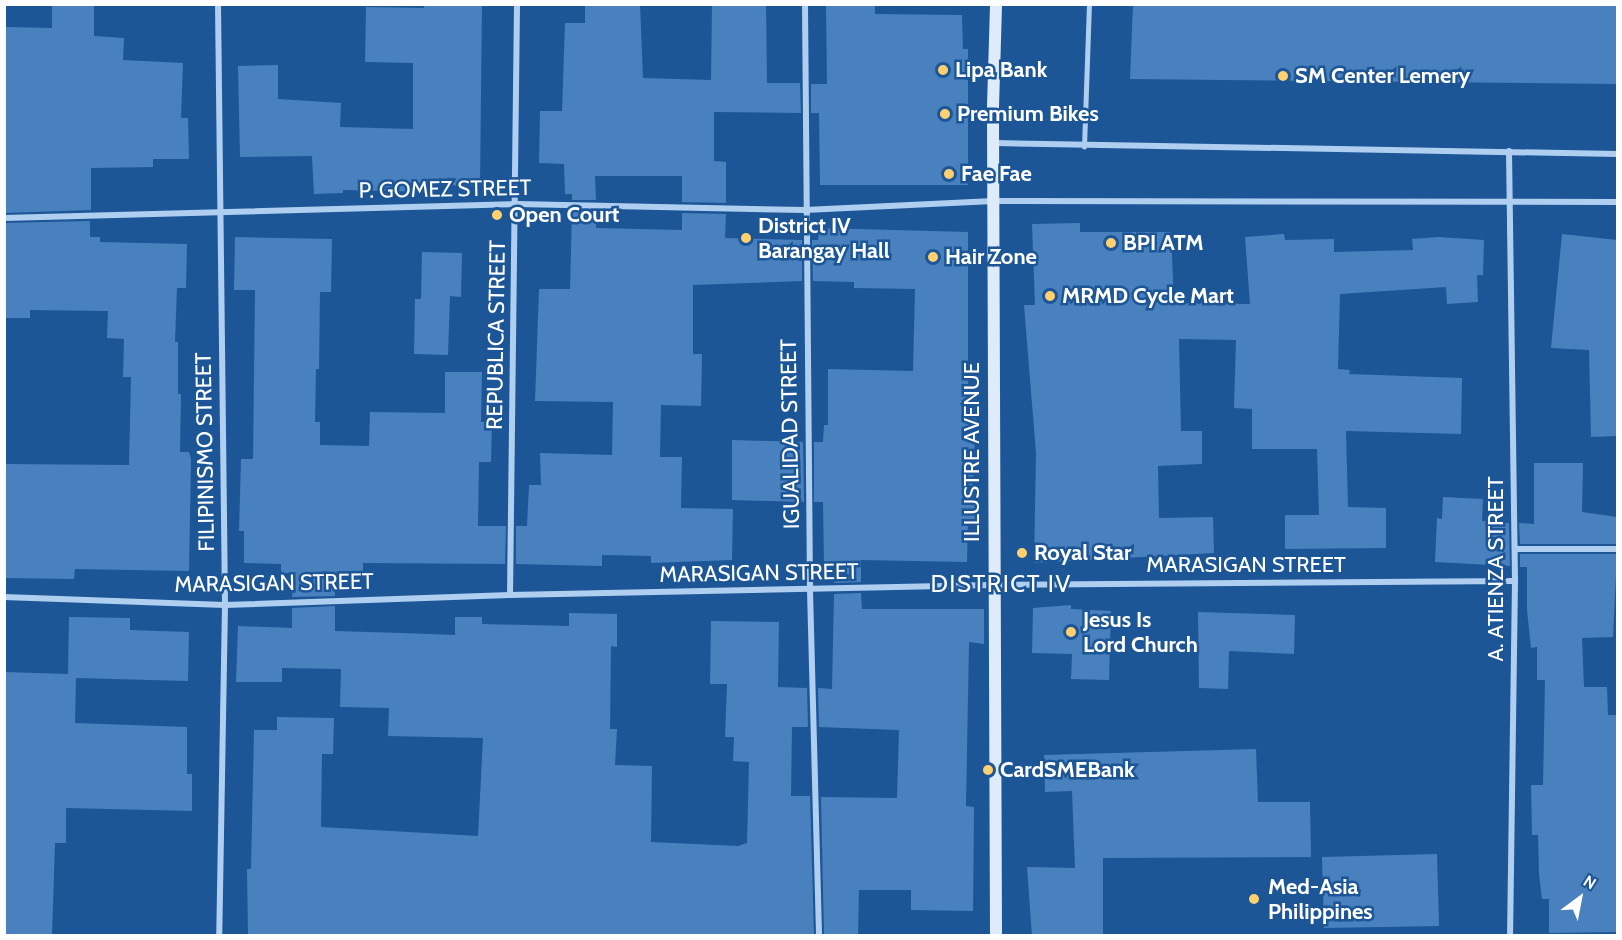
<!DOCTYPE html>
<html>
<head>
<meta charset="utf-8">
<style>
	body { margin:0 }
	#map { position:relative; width:1622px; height:940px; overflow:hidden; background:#1c5697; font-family:Cabin,sans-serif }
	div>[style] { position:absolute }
	.building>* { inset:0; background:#4981bf }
	.service>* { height:4.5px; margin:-2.25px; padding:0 2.25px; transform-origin:2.25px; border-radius:2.25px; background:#b0cff0 }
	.minor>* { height:6px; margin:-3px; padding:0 3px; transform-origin:3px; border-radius:3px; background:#b0cff0 }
	.secondary>* { height:12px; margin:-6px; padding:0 6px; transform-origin:6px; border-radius:6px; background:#deebfb }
	.dots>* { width:16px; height:16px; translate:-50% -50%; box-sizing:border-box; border:3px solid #1c5697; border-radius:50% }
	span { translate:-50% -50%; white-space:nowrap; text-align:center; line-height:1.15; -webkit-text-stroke:5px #1c5697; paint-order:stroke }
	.poi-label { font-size:22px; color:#fff; font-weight:700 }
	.left { translate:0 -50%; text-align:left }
	.street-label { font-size:22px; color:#fff }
	.neighbourhood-label { font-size:24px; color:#fff; letter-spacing:1.5px }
	.frame { position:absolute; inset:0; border:6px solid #fff; pointer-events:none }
	.north { position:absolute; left:1550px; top:868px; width:60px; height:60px; -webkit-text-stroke:4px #1c5697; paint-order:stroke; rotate:32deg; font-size:16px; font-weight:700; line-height:24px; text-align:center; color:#fff }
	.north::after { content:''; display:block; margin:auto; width:21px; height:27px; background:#fff; clip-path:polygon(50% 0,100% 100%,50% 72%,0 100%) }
</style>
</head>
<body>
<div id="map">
	<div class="building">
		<div style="clip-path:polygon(52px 4px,94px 4px,94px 36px,124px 38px,123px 60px,183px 63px,181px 118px,188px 118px,189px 159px,153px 159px,153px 167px,91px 168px,91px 210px,4px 213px,6px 27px,52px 28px)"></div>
		<div style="clip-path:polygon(424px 4px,482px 4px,480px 186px,433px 185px,432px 192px,343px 190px,343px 193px,314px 194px,312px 156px,240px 157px,238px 66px,278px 65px,278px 99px,341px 103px,340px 127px,413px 129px,413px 63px,365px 62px,366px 7px,424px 8px)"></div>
		<div style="clip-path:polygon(585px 4px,640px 4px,643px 78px,711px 80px,712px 4px,766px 4px,767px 83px,800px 83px,801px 113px,714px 112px,714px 161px,726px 162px,726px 203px,682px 202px,682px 176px,595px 176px,596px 200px,572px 200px,572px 194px,565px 194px,564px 164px,539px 163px,540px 111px,562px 111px,565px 23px,585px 23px)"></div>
		<div style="clip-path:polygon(826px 4px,875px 4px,875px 14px,962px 15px,963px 49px,968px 49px,968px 185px,820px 185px,819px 113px,811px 113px,811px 84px,827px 84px)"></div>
		<div style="clip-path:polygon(1133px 4px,1617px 4px,1617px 84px,1130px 79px)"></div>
		<div style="clip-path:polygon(572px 210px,596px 211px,596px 228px,682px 230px,682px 213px,726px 214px,725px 238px,802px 240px,802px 281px,693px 285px,693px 354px,702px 354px,701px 406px,661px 405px,660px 457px,682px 457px,681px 508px,733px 509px,732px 560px,651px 563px,651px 556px,602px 555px,602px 566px,516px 564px,516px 526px,527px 526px,529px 485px,541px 485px,540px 453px,612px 455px,613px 402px,535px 401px,539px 289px,570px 289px)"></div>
		<div style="clip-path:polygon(90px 221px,90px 237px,100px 237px,100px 242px,187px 244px,186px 288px,177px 288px,175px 342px,178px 342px,178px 394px,181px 394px,180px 452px,189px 452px,191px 459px,189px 571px,75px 569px,74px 579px,4px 578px,4px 464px,129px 465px,131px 377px,123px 377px,124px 339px,107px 338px,108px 311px,30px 310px,30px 318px,4px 318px,4px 223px)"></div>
		<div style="clip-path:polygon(1080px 223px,1080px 232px,1171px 232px,1174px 303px,1250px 304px,1245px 237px,1284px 234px,1285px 240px,1334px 239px,1334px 252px,1413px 250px,1412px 239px,1438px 237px,1484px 240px,1483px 275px,1477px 275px,1478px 302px,1447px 304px,1446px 287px,1340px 294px,1338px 369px,1350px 370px,1349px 374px,1462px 378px,1461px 434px,1346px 431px,1348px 507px,1386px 508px,1386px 548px,1285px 549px,1285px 515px,1319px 515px,1317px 449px,1252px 449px,1252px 409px,1234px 408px,1236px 340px,1179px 339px,1181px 431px,1202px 431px,1202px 464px,1158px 466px,1159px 518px,1213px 517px,1214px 553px,1034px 563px,1036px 453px,1024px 305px,1035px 305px,1032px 224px)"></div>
		<div style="clip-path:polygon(820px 228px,968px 232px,968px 385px,977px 386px,973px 487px,977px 487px,977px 520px,968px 520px,967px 562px,861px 560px,861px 582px,834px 583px,835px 564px,824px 564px,823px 502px,814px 502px,814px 442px,823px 442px,824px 425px,828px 425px,828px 369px,913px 371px,915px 289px,854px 288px,854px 282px,813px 281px,812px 240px,818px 240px)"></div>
		<div style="clip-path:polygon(1562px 234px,1617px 240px,1617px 436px,1591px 437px,1589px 350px,1551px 348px)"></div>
		<div style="clip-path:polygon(235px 237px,332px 239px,331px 292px,320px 292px,319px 369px,316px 369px,315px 422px,320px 422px,320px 445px,369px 446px,370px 412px,445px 413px,445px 372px,482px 372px,481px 422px,492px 422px,491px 462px,479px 462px,478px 526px,506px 526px,505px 564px,363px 563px,363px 575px,335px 574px,335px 596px,292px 597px,293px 573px,281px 573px,281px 564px,244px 563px,244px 531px,239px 531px,241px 459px,253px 459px,255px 290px,234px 290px)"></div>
		<div style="clip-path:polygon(422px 252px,462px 253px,461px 297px,450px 296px,448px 355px,414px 354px,415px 299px,421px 299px)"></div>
		<div style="clip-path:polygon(732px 440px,803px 442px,804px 502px,732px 500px)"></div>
		<div style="clip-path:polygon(1534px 463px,1583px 463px,1582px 512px,1617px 517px,1617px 544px,1520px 544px,1519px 523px,1534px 524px)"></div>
		<div style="clip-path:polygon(1443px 497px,1483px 499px,1482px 521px,1509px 523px,1510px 566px,1435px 562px,1437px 518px,1442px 519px)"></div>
		<div style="clip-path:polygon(1520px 554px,1617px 554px,1613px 637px,1582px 638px,1584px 687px,1607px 687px,1608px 715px,1616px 715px,1617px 932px,1549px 933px,1549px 899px,1542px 899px,1539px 874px,1538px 835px,1532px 835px,1531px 785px,1543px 785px,1545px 680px,1537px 680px,1537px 647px,1531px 648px,1527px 610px,1527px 567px,1520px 567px)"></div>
		<div style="clip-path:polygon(861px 593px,862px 609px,984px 609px,984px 644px,969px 642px,966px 806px,974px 807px,973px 911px,911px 910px,911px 890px,859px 890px,858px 936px,824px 936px,821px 797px,897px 798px,899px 730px,819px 727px,818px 688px,832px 689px,834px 594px)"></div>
		<div style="clip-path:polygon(1071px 605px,1071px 609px,1111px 611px,1109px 680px,1071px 679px,1072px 654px,1032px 653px,1033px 608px)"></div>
		<div style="clip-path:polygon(335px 606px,335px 631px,402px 633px,455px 635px,455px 617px,482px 617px,482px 624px,569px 626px,569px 613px,617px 614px,617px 647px,611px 646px,610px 729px,617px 729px,615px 765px,652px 766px,651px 842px,738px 846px,747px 843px,749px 762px,733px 761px,734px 737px,725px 737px,727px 684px,710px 684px,711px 621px,779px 622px,778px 687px,807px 688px,808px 727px,792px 727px,791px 796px,810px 796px,814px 936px,248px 936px,247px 869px,251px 869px,254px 730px,277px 730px,277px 717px,334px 718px,333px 754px,322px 754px,321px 827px,478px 836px,483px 738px,388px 736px,389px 708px,340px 707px,341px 669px,282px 668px,282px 682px,236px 682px,238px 626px,292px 628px,292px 608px)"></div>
		<div style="clip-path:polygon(1198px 612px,1295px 615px,1294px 654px,1229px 651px,1228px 689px,1199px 688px)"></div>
		<div style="clip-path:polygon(69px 617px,130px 618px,130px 630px,189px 632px,188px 681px,76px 678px,75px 723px,187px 727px,187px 774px,192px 774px,192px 811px,66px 808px,66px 843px,55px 843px,52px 936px,4px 936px,4px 672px,68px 674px)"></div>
		<div style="clip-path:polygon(1256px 749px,1258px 802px,1310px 802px,1311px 857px,1103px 858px,1103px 936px,1032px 936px,1027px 867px,1075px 868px,1072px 791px,1045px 792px,1044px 755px)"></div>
		<div style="clip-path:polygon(1437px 854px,1439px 926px,1324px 928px,1322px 857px)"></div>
	</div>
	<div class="service">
		<div style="left:1084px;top:147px;width:143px;rotate:-88deg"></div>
	</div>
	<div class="minor">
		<div style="left:218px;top:4px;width:601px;rotate:89.33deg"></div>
		<div style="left:225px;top:605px;width:331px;rotate:91deg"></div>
		<div style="left:805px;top:4px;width:586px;rotate:89.51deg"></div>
		<div style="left:810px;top:590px;width:346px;rotate:88.5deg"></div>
		<div style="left:994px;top:143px;width:624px;rotate:1.01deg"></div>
		<div style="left:1509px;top:151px;width:430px;rotate:89.2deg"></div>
		<div style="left:1515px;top:581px;width:355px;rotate:90.8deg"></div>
		<div style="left:4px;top:218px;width:513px;rotate:-1.56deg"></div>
		<div style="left:517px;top:204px;width:288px;rotate:1.2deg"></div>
		<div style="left:805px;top:210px;width:189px;rotate:-2.7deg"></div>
		<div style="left:994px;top:201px;width:624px;rotate:0.09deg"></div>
		<div style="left:1515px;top:549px;width:103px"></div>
		<div style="left:510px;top:595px;width:591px;rotate:-89.32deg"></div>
		<div style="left:4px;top:597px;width:221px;rotate:2.1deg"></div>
		<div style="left:225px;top:605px;width:285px;rotate:-2deg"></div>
		<div style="left:510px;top:595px;width:483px;rotate:-1.2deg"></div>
		<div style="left:993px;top:585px;width:522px;rotate:-0.44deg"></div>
	</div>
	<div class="secondary">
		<div style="left:996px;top:936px;width:829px;rotate:-90.21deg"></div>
		<div style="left:993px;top:107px;width:103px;rotate:-88.3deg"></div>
	</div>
	<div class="dots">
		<div style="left:943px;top:70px;background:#ffd06f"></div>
		<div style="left:1283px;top:76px;background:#ffd06f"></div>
		<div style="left:945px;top:114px;background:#ffd06f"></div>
		<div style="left:949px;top:174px;background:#ffd06f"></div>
		<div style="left:497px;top:215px;background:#ffd06f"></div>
		<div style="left:746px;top:238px;background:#ffd06f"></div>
		<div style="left:1111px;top:243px;background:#ffd06f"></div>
		<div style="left:933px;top:257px;background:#ffd06f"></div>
		<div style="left:1050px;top:296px;background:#ffd06f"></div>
		<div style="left:1022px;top:553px;background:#ffd06f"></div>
		<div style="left:1071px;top:632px;background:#ffd06f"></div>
		<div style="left:988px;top:770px;background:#ffd06f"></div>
		<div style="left:1254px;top:899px;background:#ffd06f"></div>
	</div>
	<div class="poi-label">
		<span class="left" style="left:955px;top:70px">Lipa Bank</span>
		<span class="left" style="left:1295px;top:76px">SM Center Lemery</span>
		<span class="left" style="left:957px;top:114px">Premium Bikes</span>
		<span class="left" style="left:961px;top:174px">Fae Fae</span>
		<span class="left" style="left:509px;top:215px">Open Court</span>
		<span class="left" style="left:758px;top:238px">District IV<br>Barangay Hall</span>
		<span class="left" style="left:1123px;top:243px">BPI ATM</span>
		<span class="left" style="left:945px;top:257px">Hair Zone</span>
		<span class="left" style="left:1062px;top:296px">MRMD Cycle Mart</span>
		<span class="left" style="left:1034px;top:553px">Royal Star</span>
		<span class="left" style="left:1083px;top:632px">Jesus Is<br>Lord Church</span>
		<span class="left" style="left:1000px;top:770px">CardSMEBank</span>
		<span class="left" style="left:1268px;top:899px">Med-Asia<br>Philippines</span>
	</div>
	<div class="street-label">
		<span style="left:445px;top:189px;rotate:-1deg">P. GOMEZ STREET</span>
		<span style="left:496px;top:335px;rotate:-89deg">REPUBLICA STREET</span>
		<span style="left:790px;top:434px;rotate:-91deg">IGUALIDAD STREET</span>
		<span style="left:205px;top:452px;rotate:-91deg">FILIPINISMO STREET</span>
		<span style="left:972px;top:452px;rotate:-90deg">ILLUSTRE AVENUE</span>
		<span style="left:1246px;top:565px">MARASIGAN STREET</span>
		<span style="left:1496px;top:569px;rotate:-90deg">A. ATIENZA STREET</span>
		<span style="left:759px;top:573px;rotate:-1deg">MARASIGAN STREET</span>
		<span style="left:274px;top:583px;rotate:-1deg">MARASIGAN STREET</span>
	</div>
	<div class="neighbourhood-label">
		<span style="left:1001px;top:584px">DISTRICT IV</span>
	</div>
	<div class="frame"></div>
	<div class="north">N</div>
</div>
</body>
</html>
